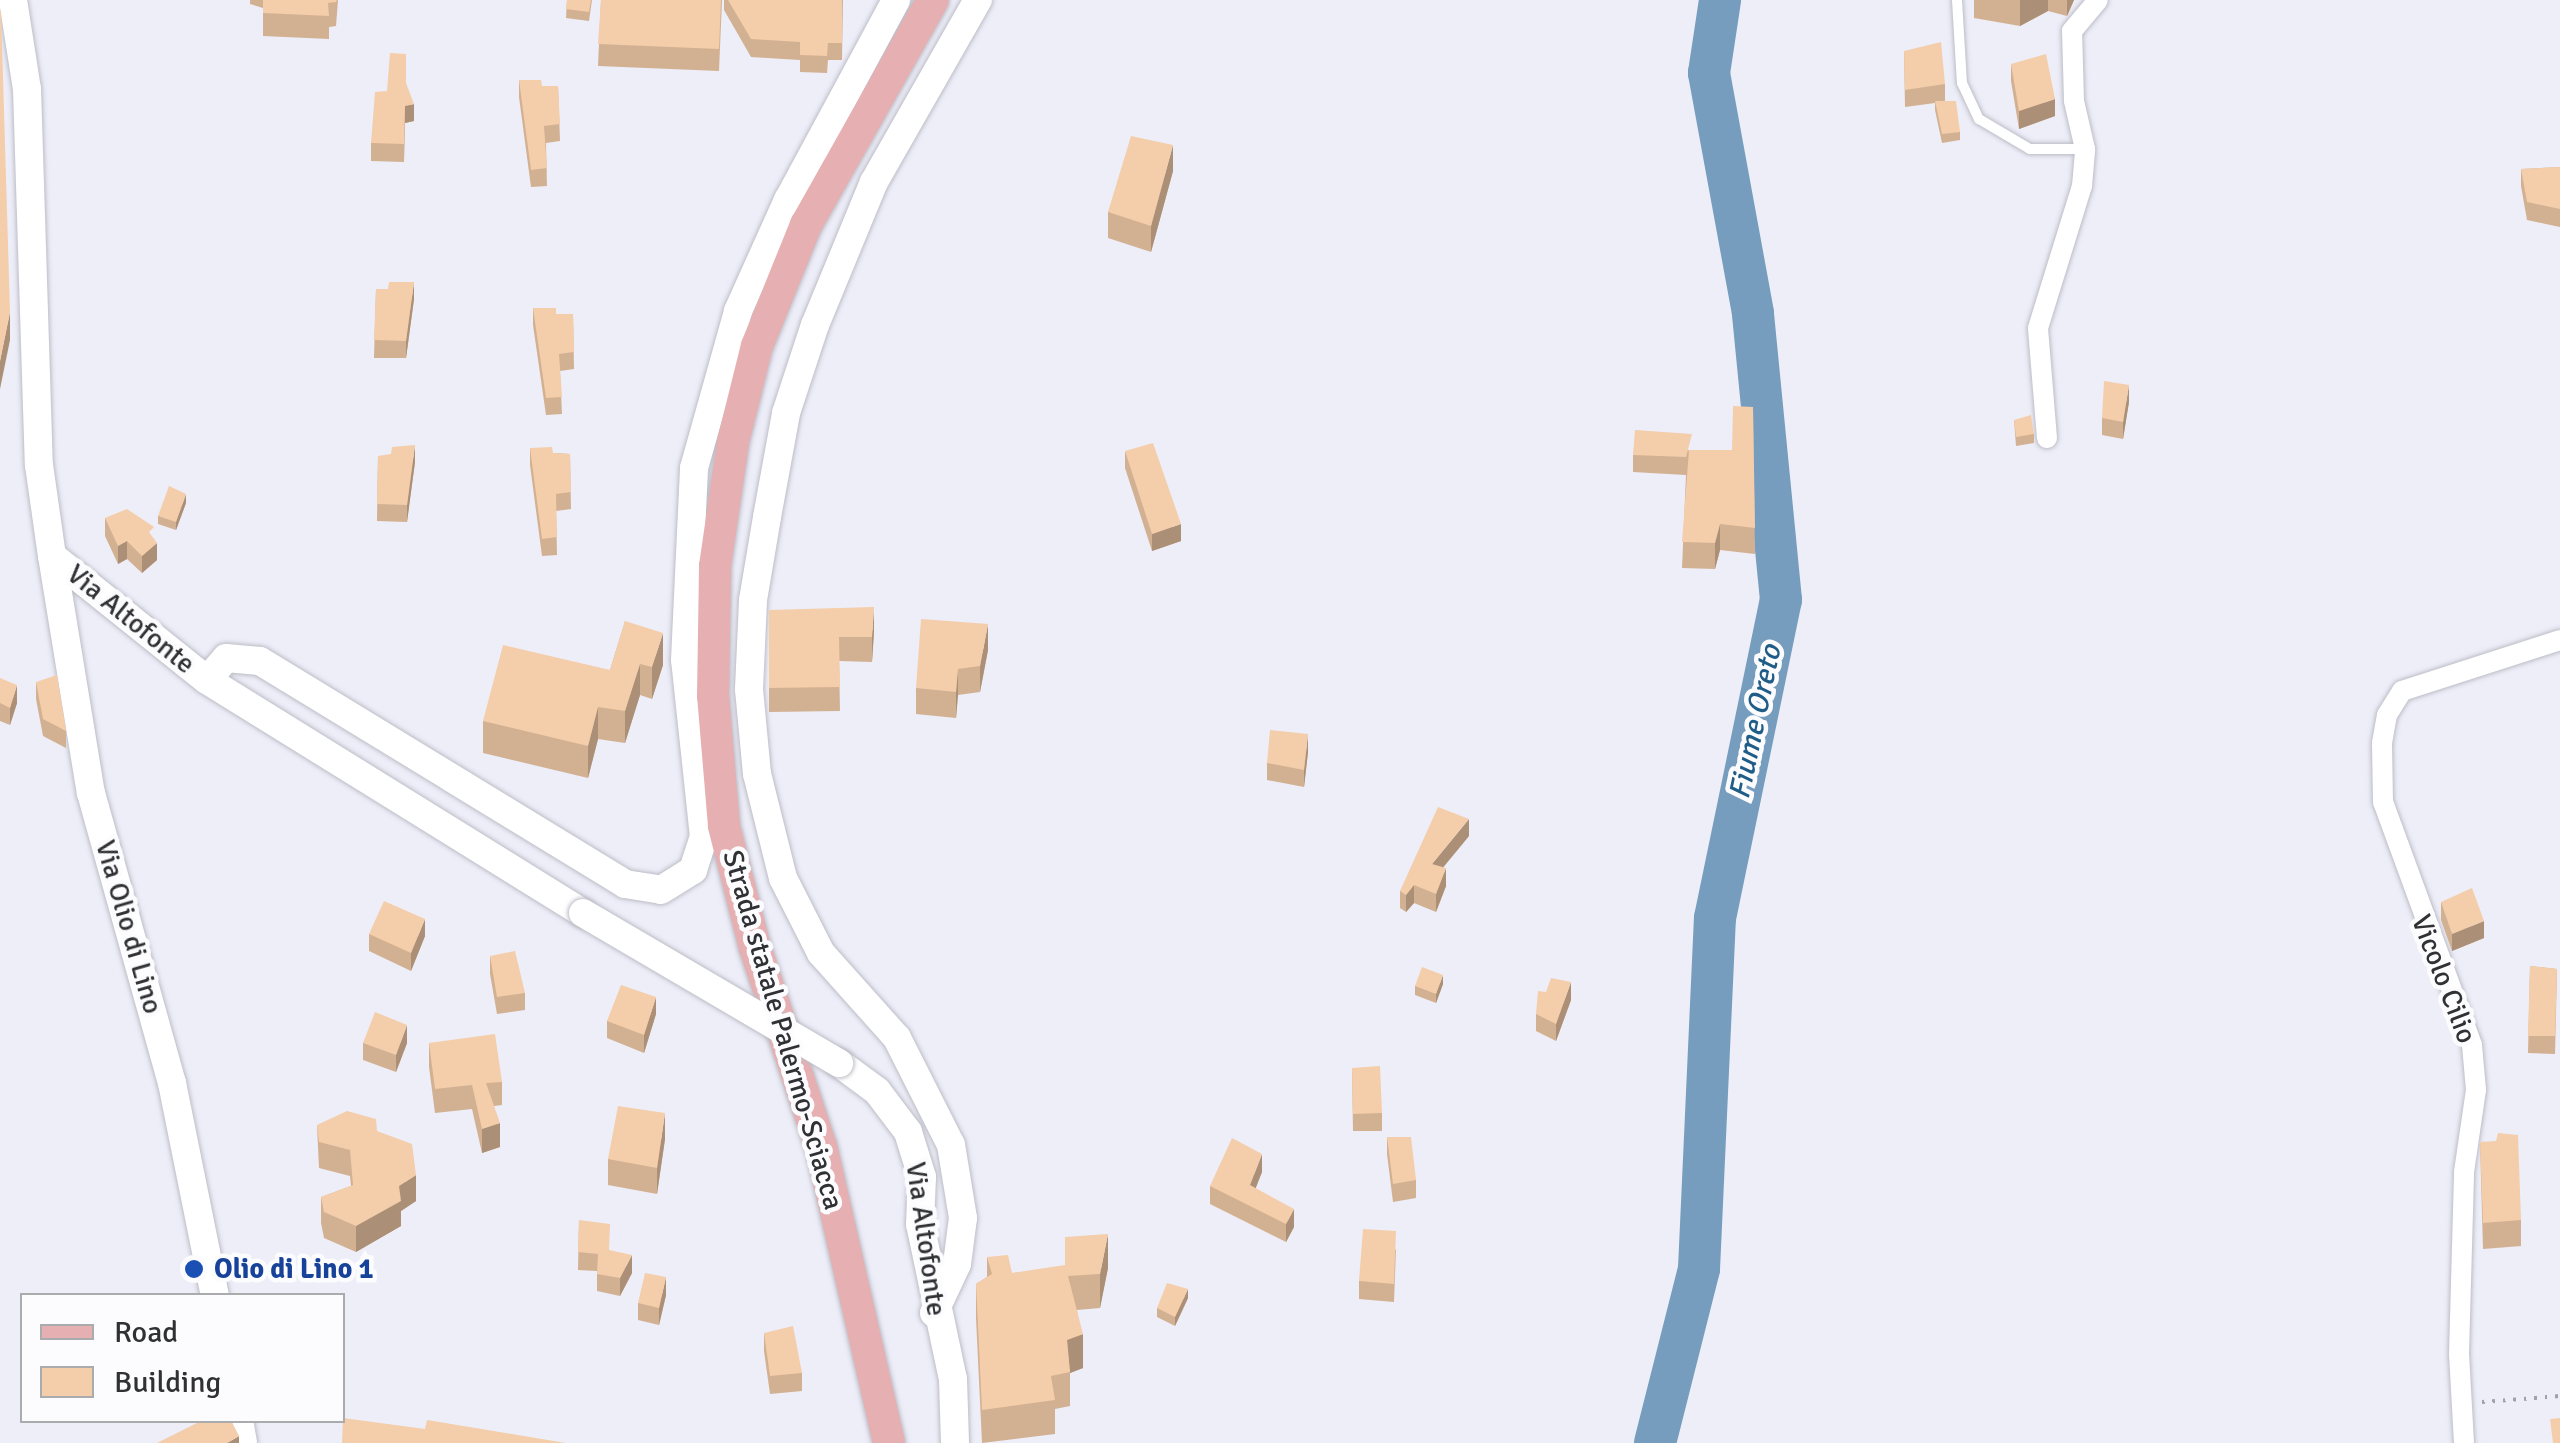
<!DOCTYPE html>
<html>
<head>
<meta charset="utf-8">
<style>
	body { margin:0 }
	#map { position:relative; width:2560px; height:1443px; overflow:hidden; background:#edeef8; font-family:Signika,sans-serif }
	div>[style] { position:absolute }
	.river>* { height:42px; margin:-21px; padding:0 21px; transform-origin:21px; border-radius:21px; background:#769dbd }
	.path>* { height:4px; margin-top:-2px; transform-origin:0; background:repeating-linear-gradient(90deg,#a1a2a9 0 2.5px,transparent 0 10.5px) }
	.roads { filter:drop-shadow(0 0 2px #bdbdc7) drop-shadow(0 0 2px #bdbdc7) }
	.lane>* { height:10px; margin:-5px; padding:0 5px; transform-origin:5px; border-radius:5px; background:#fff }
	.street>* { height:20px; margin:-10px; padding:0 10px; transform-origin:10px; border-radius:10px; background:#fff }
	.secondary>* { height:28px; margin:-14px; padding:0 14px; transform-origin:14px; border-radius:14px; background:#fff }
	.primary>* { height:32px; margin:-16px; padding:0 16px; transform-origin:16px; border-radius:16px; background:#e6b0b2 }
	.bridges { filter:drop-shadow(0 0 2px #bdbdc7) drop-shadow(0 0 2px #bdbdc7) }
	.secondary-bridge>* { height:28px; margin:-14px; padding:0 14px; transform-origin:14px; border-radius:14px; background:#fff }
	.wall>* { inset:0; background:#d2b092 }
	.shaded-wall>* { inset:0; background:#ab9077 }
	.building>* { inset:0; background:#f4cdaa }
	.dots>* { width:28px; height:28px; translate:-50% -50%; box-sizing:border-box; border:5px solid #fcfcfe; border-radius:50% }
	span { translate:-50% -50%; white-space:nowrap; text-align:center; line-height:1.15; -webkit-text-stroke:9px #fcfcfe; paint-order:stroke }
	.street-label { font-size:28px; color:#303134 }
	.transit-label { font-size:28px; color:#164399; font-weight:700 }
	.left { translate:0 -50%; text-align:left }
	.water-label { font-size:30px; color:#1f5c87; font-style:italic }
	.legend { position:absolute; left:20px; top:1293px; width:325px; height:130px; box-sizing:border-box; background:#fcfcfe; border:2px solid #aaabad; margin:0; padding:12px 18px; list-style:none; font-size:30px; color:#303134 }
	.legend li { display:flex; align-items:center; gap:20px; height:50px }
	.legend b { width:50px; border:2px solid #aaabad }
</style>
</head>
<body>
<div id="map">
	<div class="river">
		<div style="left:1655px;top:1443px;width:179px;rotate:-75.8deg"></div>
		<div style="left:1699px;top:1269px;width:351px;rotate:-87.4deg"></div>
		<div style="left:1715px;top:918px;width:325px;rotate:-78.3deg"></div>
		<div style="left:1781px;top:600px;width:288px;rotate:-95.6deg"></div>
		<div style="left:1753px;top:313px;width:244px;rotate:-100.4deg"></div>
		<div style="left:1709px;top:73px;width:74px;rotate:-81.4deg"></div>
	</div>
	<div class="path">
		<div style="left:2482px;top:1402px;width:78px;rotate:-4.4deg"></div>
	</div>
	<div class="roads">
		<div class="lane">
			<div style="left:1957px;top:0;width:83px;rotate:86.6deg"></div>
			<div style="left:1962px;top:83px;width:40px;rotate:65deg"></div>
			<div style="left:1979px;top:119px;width:59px;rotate:30.5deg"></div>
			<div style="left:2030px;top:149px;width:54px"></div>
		</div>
		<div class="street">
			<div style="left:2047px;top:438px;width:110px;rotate:-94.7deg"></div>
			<div style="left:2038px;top:328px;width:149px;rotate:-72.8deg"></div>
			<div style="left:2082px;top:186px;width:37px;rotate:-85deg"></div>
			<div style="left:2085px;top:149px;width:49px;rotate:-102.9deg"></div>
			<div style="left:2074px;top:101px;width:70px;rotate:-91.6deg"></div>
			<div style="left:2072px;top:31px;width:40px;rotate:-50deg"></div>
			<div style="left:2464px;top:1443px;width:89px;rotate:-93.2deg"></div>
			<div style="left:2459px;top:1354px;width:182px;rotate:-88.4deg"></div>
			<div style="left:2464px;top:1172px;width:83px;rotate:-81.7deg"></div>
			<div style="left:2476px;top:1090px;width:45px;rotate:-95.1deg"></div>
			<div style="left:2472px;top:1045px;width:259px;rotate:-110.1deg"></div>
			<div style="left:2383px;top:802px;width:59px;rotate:-91deg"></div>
			<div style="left:2382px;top:743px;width:28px;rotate:-80deg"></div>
			<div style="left:2387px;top:715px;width:28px;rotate:-58deg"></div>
			<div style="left:2402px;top:691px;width:166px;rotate:-17.9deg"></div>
		</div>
		<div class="secondary">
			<div style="left:13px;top:0;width:90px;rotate:81.1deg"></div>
			<div style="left:27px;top:89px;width:376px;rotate:88.2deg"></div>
			<div style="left:39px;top:465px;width:92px;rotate:81.9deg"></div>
			<div style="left:52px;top:556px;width:240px;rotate:80.7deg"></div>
			<div style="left:91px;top:793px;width:301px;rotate:74.4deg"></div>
			<div style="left:172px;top:1083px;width:217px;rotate:78.6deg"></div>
			<div style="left:52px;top:556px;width:198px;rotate:38.7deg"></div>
			<div style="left:207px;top:680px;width:442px;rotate:31.8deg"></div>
			<div style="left:207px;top:680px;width:29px;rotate:-49deg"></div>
			<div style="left:226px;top:658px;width:34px;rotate:5deg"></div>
			<div style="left:260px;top:661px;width:428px;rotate:31.4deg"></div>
			<div style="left:625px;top:884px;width:36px;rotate:9deg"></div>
			<div style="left:661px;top:890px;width:38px;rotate:-32deg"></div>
			<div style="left:693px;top:870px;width:35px;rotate:-72deg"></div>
			<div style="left:704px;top:837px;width:178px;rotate:-96.1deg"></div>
			<div style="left:685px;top:660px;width:192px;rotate:-87.3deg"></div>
			<div style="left:694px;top:468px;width:163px;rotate:-74.3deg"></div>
			<div style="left:738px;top:311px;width:122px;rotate:-65.8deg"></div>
			<div style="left:788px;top:200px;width:227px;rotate:-61.6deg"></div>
			<div style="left:839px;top:1063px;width:47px;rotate:36.4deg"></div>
			<div style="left:877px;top:1091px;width:51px;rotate:52.9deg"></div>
			<div style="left:908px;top:1132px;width:47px;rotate:72.7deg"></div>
			<div style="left:922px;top:1177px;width:47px;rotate:92.4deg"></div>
			<div style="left:920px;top:1224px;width:158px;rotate:78deg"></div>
			<div style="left:953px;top:1379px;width:64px;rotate:88.2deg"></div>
			<div style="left:934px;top:1313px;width:54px;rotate:-64.9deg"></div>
			<div style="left:957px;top:1264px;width:46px;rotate:-82.6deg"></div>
			<div style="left:963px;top:1218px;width:74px;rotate:-99.3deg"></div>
			<div style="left:951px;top:1145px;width:120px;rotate:-116.8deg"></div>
			<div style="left:897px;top:1038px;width:114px;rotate:-131.8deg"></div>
			<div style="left:821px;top:953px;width:84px;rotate:-116.9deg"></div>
			<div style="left:783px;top:878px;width:107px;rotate:-104deg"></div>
			<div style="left:757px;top:774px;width:85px;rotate:-95.4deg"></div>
			<div style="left:749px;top:689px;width:89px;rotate:-87.4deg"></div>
			<div style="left:753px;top:600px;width:84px;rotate:-80.4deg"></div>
			<div style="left:767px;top:517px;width:106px;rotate:-79.6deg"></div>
			<div style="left:786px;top:413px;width:93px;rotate:-71.8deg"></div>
			<div style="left:815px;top:325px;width:155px;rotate:-67.6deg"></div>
			<div style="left:874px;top:182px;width:210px;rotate:-60.3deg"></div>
			<div style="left:239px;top:1420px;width:23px;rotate:80deg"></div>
		</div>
		<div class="primary">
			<div style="left:889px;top:1443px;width:304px;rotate:-102.9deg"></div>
			<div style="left:821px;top:1147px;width:210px;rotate:-108.3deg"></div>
			<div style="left:755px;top:948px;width:126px;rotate:-104.3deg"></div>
			<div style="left:724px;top:826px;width:130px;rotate:-94.8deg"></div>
			<div style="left:713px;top:696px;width:130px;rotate:-89.1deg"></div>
			<div style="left:715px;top:566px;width:125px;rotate:-81.7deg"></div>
			<div style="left:733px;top:442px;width:99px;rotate:-76deg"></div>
			<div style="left:757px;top:346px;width:131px;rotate:-68deg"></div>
			<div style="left:806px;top:225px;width:258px;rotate:-60.6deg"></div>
		</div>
	</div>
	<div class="bridges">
		<div class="secondary-bridge">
			<div style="left:583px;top:913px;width:297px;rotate:30.4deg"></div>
		</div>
	</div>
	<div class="wall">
		<div style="clip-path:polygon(250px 0,338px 0,336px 26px,329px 27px,329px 39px,263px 36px,263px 8px,250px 4px)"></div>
		<div style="clip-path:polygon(567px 0,592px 0,589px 21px,566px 18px)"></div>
		<div style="clip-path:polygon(601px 0,722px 0,719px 71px,598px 66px)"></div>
		<div style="clip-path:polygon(724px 0,843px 0,842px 60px,828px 60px,827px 73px,800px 72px,800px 60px,751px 57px,724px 10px)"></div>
		<div style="clip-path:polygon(1974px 0,2074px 0,2067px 16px,2048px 11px,2020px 26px,1974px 18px)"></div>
		<div style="clip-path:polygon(1904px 51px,1945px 84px,1945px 101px,1960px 132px,1960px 140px,1942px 143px,1935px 110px,1935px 103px,1905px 107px)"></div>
		<div style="clip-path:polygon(2011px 64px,2055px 116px,2019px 129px,2011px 81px)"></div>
		<div style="clip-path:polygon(519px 80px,542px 86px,558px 86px,560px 141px,546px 143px,547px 186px,531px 187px,519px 97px)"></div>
		<div style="clip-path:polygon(406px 84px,414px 121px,405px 123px,404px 162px,371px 161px,371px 143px,387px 91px)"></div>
		<div style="clip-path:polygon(2560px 167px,2560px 227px,2527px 220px,2521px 186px,2521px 169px)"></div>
		<div style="clip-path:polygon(1173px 171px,1151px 252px,1108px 238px,1108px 212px)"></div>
		<div style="clip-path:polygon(376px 289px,414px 299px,406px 358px,374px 358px)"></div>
		<div style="clip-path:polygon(533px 308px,556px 314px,573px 314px,574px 369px,560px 371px,562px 414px,546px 415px,533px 325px)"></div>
		<div style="clip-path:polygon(2129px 402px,2123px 439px,2102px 435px,2102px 418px)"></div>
		<div style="clip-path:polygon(1753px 407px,1755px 554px,1720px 550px,1715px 569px,1682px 568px,1686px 475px,1633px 472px,1633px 455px,1692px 450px,1732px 450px)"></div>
		<div style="clip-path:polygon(2014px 420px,2034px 434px,2034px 443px,2016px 446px)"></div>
		<div style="clip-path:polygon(530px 448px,553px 453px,570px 454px,571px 509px,556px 511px,557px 555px,542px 556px,530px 465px)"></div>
		<div style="clip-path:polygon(1125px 451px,1181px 541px,1152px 551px,1125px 468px)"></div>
		<div style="clip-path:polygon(378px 456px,415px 462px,407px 522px,377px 521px)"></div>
		<div style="clip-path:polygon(186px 503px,176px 530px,158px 524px,158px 516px)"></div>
		<div style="clip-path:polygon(105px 518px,154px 539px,157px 560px,142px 573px,127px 559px,118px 564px,105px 536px)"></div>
		<div style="clip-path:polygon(769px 610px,874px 631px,872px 662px,839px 661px,840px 711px,769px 712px)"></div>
		<div style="clip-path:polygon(625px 621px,663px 665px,652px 699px,640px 695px,625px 743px,598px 739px,588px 778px,483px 753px,483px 721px,610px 670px)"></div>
		<div style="clip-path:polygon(988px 650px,980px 692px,958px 695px,956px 718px,916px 714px,916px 688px)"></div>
		<div style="clip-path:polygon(0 678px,17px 703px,10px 725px,0 721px)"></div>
		<div style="clip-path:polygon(36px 682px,66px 731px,66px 748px,43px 736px,36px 699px)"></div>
		<div style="clip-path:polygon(1308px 752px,1304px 787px,1267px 780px,1267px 763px)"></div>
		<div style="clip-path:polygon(1469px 836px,1443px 867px,1446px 886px,1436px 912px,1414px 903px,1406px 912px,1400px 908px,1400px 891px)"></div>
		<div style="clip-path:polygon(2441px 902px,2484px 938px,2452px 951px,2441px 920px)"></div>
		<div style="clip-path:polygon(369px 934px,425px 936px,411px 971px,369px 951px)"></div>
		<div style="clip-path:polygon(490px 956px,525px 993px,525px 1010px,497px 1014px,490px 974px)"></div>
		<div style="clip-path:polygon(2530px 966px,2557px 969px,2555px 1054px,2528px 1053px)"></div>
		<div style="clip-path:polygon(1443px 984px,1436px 1003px,1415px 995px,1415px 986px)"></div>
		<div style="clip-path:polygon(1571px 1000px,1556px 1041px,1536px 1031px,1536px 1014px)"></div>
		<div style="clip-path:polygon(656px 1014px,644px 1053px,607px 1038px,607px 1021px)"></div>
		<div style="clip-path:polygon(363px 1043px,407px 1043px,396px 1072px,363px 1060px)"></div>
		<div style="clip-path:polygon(429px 1043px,502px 1082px,502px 1105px,494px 1106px,500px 1147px,482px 1153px,472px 1109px,435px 1113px,429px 1067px)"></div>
		<div style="clip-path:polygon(1352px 1068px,1382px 1113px,1382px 1131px,1353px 1131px)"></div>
		<div style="clip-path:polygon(317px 1125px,377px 1131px,416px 1201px,401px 1211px,401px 1226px,356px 1252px,324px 1238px,321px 1223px,321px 1197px,351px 1186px,350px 1176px,319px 1168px)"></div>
		<div style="clip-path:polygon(1387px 1137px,1416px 1180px,1416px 1198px,1393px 1202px,1387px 1154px)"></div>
		<div style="clip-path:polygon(665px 1139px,657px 1194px,608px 1185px,608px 1159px)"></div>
		<div style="clip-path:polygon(2480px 1142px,2521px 1220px,2521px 1246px,2483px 1249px)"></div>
		<div style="clip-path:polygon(1262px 1172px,1255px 1188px,1294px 1227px,1286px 1242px,1210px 1204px,1210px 1186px)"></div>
		<div style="clip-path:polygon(579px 1220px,632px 1273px,620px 1296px,597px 1291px,597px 1271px,578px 1270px)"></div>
		<div style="clip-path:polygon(1396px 1249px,1394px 1302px,1359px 1299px,1359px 1281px)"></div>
		<div style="clip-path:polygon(987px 1257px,1012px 1273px,1108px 1268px,1100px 1308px,1077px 1310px,1083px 1368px,1070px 1373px,1070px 1406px,1055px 1409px,1055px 1434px,982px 1443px,976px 1318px,976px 1284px,987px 1277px)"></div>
		<div style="clip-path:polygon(666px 1295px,659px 1325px,638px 1320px,638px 1303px)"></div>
		<div style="clip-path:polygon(1188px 1298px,1175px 1326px,1157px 1317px,1157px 1308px)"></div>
		<div style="clip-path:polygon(764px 1333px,802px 1373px,802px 1391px,770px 1394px,764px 1351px)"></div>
	</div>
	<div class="shaded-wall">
		<div style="clip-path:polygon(2020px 0,2048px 0,2048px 11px,2020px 26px)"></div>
		<div style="clip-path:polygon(2067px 0,2074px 0,2067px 16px)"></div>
		<div style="clip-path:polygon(2055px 99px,2055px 116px,2019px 129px,2019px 111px)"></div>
		<div style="clip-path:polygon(414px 104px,414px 121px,405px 123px,404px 162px,405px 106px)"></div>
		<div style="clip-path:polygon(1173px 145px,1173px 171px,1151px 252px,1151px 226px)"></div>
		<div style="clip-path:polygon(414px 282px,414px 299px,406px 358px,406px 341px)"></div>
		<div style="clip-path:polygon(10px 312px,10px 340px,0 389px,0 361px)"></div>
		<div style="clip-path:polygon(2129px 385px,2129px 402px,2123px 439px,2123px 422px)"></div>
		<div style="clip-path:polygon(415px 445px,415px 462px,407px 522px,407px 505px)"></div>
		<div style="clip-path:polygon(186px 494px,186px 503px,176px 530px,176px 522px)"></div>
		<div style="clip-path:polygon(1181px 524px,1181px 541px,1152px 551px,1152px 534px)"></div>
		<div style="clip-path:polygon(1720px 524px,1720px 550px,1715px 569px,1715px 543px)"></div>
		<div style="clip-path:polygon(127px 541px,127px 559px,118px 564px,118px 546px)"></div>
		<div style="clip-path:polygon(157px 543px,157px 560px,142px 573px,142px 556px)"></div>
		<div style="clip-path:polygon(874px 607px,874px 631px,872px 662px,872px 637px)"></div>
		<div style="clip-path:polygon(988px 624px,988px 650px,980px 692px,980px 666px)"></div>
		<div style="clip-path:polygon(663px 633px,663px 665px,652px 699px,652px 667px)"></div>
		<div style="clip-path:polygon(640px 664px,640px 695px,625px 743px,625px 711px)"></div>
		<div style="clip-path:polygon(958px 669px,958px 695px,956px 718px,956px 692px)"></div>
		<div style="clip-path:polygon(17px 685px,17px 703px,10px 725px,10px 708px)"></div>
		<div style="clip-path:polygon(598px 707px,598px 739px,588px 778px,588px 746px)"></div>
		<div style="clip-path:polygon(1308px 734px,1308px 752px,1304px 787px,1304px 770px)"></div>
		<div style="clip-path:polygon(1469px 819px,1469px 836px,1432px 881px,1432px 864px)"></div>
		<div style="clip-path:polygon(1446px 868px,1446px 886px,1436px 912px,1436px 894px)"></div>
		<div style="clip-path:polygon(1414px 885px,1414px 903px,1406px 912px,1406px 895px)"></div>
		<div style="clip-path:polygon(425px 919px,425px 936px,411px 971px,411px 953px)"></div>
		<div style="clip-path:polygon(2484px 921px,2484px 938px,2452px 951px,2452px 934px)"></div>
		<div style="clip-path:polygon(1443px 975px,1443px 984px,1436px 1003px,1436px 994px)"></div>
		<div style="clip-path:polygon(1571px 982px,1571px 1000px,1556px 1041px,1556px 1024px)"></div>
		<div style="clip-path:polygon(656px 997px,656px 1014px,644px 1053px,644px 1035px)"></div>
		<div style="clip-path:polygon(407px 1025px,407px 1043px,396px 1072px,396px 1055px)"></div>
		<div style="clip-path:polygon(665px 1113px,665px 1139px,657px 1194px,657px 1168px)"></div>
		<div style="clip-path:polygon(500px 1123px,500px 1147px,482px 1153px,482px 1129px)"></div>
		<div style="clip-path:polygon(1262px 1154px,1262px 1172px,1250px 1203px,1250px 1185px)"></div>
		<div style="clip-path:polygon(416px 1175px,416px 1201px,401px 1211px,401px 1226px,356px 1252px,356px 1226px,399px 1186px)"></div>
		<div style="clip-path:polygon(1294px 1209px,1294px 1227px,1286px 1242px,1286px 1224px)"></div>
		<div style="clip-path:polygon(1108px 1234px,1108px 1268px,1100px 1308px,1100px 1274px)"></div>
		<div style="clip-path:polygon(632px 1255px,632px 1273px,620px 1296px,620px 1278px)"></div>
		<div style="clip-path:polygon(666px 1277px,666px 1295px,659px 1325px,659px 1308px)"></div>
		<div style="clip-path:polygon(1188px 1289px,1188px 1298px,1175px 1326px,1175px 1317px)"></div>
		<div style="clip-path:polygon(1083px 1334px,1083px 1368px,1070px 1373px,1067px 1340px)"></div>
		<div style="clip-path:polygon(239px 1436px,239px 1443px,227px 1443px)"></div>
	</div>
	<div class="building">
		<div style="clip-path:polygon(263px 0,337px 0,336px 2px,328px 3px,329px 16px,263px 13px)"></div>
		<div style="clip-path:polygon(567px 0,591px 0,589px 12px,566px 9px)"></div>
		<div style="clip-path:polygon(601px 0,721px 0,719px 49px,598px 44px)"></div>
		<div style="clip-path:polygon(728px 0,842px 0,842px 43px,828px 43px,827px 56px,800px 55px,800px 42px,751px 39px)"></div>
		<div style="clip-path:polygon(1px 10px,10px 312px,0 361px,0 13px)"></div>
		<div style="clip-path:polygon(1941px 42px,1945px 84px,1905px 90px,1904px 51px)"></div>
		<div style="clip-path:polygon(390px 53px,406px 54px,406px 83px,414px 104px,405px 106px,404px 144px,371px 143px,375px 92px,387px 91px)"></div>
		<div style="clip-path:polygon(2046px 54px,2055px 99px,2019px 111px,2011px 64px)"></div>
		<div style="clip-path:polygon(519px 80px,541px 80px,542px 86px,558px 86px,560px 124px,544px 126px,547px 168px,531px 170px)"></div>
		<div style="clip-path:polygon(1935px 101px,1956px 101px,1960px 132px,1942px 134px)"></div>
		<div style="clip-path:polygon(1131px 136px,1173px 145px,1151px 226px,1108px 212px)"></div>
		<div style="clip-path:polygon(2560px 167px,2560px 209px,2527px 202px,2521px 169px)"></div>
		<div style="clip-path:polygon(389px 282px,414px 282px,406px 341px,374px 340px,376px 289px,388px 289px)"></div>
		<div style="clip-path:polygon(533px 308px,556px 308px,556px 314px,573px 314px,574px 352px,559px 354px,562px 397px,546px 398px)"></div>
		<div style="clip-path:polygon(2104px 381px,2129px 385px,2123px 422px,2102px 418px)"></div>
		<div style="clip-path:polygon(1733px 406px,1753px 407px,1755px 528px,1720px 524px,1715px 543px,1682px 542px,1689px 450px,1732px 450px)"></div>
		<div style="clip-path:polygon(2031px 415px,2034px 434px,2016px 437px,2014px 420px)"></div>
		<div style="clip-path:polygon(1635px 430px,1692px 434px,1686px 457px,1633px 455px)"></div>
		<div style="clip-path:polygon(1153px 443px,1181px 524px,1152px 534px,1125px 451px)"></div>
		<div style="clip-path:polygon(415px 445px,407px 505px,377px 504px,378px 456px,391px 454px,392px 447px)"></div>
		<div style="clip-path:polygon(552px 447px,553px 453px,570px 454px,571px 492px,556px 494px,557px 537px,542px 539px,530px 448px)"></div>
		<div style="clip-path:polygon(169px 486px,186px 494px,176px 522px,158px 516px)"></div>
		<div style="clip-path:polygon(127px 509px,154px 527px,149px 532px,157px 543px,142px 556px,127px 541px,118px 546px,105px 518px)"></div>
		<div style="clip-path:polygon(874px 607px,872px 637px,839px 637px,840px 687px,769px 688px,769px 610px)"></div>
		<div style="clip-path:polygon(921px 619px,988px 624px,980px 666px,958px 669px,956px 692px,916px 688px)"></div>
		<div style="clip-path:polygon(625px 621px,663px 633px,652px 667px,640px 664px,625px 711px,598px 707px,588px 746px,483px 721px,503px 645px,610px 670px)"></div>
		<div style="clip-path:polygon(57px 675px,66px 731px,43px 719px,36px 682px)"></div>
		<div style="clip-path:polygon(0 678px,17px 685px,10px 708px,0 703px)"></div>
		<div style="clip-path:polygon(1270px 730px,1308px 734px,1304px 770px,1267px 763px)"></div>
		<div style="clip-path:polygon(1438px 807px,1469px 819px,1432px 864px,1446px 868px,1436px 894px,1414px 885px,1406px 895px,1400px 891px)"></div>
		<div style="clip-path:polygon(2472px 888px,2484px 921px,2452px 934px,2441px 902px)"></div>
		<div style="clip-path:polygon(384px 901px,425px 919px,411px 953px,369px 934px)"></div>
		<div style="clip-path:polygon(515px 951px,525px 993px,497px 997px,490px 956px)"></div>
		<div style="clip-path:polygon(2530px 966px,2557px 969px,2555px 1036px,2528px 1036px)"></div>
		<div style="clip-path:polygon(1422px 967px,1443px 975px,1436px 994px,1415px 986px)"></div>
		<div style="clip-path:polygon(1551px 978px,1571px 982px,1556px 1024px,1536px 1014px,1538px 991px,1546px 992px)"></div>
		<div style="clip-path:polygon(621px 985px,656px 997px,644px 1035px,607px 1021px)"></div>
		<div style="clip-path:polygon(375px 1012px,407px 1025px,396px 1055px,363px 1043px)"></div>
		<div style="clip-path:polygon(495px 1034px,502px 1082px,486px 1083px,500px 1123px,482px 1129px,472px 1085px,435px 1089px,429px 1043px)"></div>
		<div style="clip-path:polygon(1380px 1066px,1382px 1113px,1353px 1114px,1352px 1068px)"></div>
		<div style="clip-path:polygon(618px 1106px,665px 1113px,657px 1168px,608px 1159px)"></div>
		<div style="clip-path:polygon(347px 1111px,376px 1119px,377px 1131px,412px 1144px,416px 1175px,399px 1186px,401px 1201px,356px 1226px,324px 1212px,321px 1197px,353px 1185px,350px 1150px,319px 1142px,317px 1125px)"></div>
		<div style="clip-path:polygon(2498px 1133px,2518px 1135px,2521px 1220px,2483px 1223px,2480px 1142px,2496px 1141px)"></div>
		<div style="clip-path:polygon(1387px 1137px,1411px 1137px,1416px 1180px,1393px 1184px)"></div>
		<div style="clip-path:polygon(1232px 1138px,1262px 1154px,1250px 1185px,1294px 1209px,1286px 1224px,1210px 1186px)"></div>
		<div style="clip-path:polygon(579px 1220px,610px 1224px,609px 1250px,632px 1255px,620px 1278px,597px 1274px,598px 1254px,578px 1252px)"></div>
		<div style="clip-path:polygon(1363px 1229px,1396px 1231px,1394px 1284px,1359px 1281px)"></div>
		<div style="clip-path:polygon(1108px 1234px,1100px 1274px,1068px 1276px,1083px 1334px,1067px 1340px,1070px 1372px,1051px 1376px,1055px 1400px,982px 1410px,976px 1284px,992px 1274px,987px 1257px,1008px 1255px,1012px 1273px,1065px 1265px,1065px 1237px)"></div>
		<div style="clip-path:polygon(645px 1273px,666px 1277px,659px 1308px,638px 1303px)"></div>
		<div style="clip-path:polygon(1167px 1283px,1188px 1289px,1175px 1317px,1157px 1308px)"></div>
		<div style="clip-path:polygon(793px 1326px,802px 1373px,770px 1376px,764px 1333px)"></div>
		<div style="clip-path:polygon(343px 1418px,425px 1429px,427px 1420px,566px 1443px,342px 1443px)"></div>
		<div style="clip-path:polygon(2560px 1418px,2560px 1443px,2553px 1443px,2550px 1419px)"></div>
		<div style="clip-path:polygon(203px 1420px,231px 1420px,239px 1436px,227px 1443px,157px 1443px)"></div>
	</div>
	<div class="dots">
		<div style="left:194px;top:1269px;background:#1a4fb4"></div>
	</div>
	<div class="street-label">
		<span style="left:131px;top:619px;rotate:39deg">Via Altofonte</span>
		<span style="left:129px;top:927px;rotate:74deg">Via Olio di Lino</span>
		<span style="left:2444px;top:979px;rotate:69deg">Vicolo Cilio</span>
		<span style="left:783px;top:1030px;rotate:74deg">Strada statale Palermo-Sciacca</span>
		<span style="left:926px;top:1239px;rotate:82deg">Via Altofonte</span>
	</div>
	<div class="transit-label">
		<span class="left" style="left:214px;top:1269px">Olio di Lino 1</span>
	</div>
	<div class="water-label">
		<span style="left:1756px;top:722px;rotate:-78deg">Fiume Oreto</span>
	</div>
	<ul class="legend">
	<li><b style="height:12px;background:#e6b0b2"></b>Road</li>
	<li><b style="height:28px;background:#f4cdaa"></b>Building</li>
	</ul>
</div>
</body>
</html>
